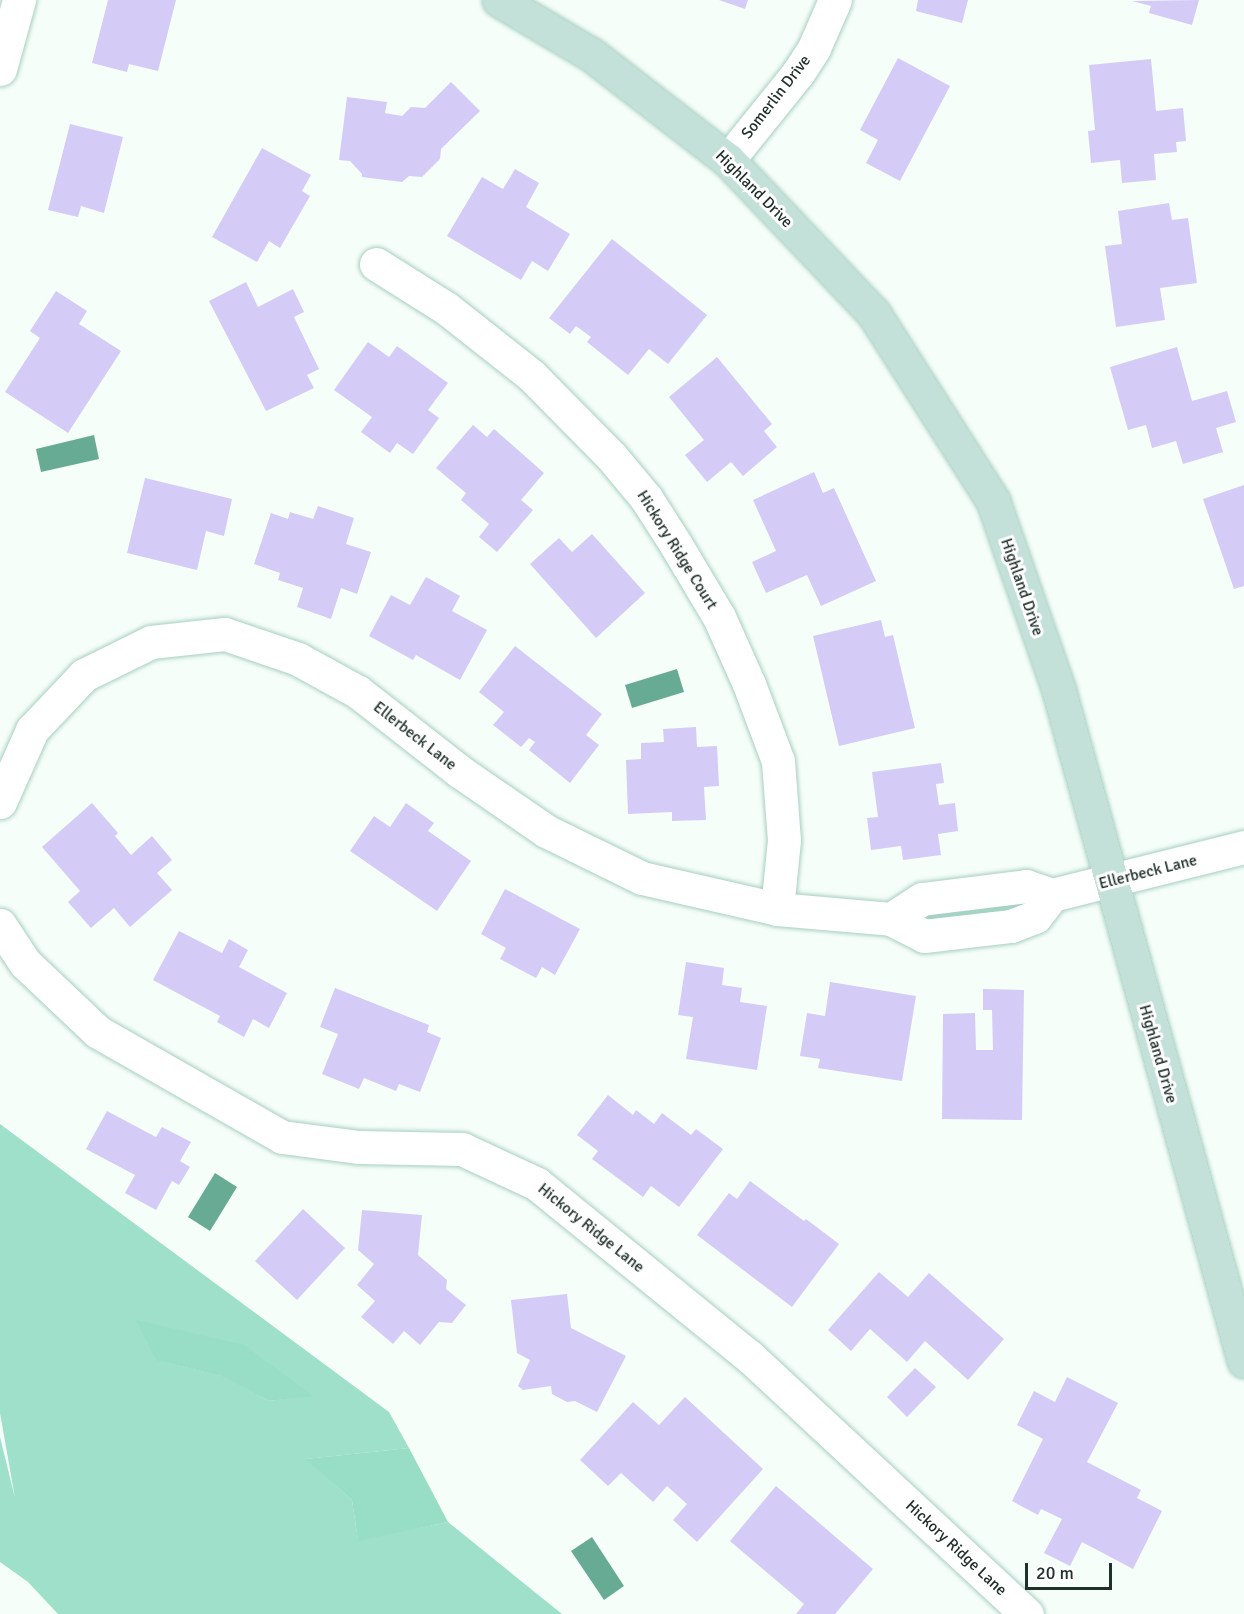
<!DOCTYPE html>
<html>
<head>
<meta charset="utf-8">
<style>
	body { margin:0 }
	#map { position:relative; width:1244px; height:1614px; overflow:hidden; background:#f6fefa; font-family:Signika,sans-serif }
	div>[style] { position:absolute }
	.green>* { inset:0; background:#9ee0c9 }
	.forest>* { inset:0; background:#98ddc5 }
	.water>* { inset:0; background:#68ab95 }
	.building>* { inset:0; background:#d4cbf7 }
	.roads { filter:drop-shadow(0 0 2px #a7cfc0) drop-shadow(0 0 2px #a7cfc0) }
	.street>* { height:33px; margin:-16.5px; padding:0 16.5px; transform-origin:16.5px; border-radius:16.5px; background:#fff }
	.secondary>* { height:33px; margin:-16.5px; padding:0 16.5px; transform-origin:16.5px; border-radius:16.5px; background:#c3e1d8 }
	span { translate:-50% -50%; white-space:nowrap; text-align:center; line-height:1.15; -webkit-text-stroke:6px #fff; paint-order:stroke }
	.street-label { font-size:16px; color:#20302a }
	.scale { position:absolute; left:1025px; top:1563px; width:87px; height:27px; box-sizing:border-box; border:3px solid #20302a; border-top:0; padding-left:8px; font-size:18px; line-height:21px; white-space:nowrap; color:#20302a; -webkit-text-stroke:4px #fff; paint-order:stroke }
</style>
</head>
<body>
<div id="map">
	<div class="green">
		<div style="clip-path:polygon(1024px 897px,1028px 910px,921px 925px,922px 910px)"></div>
		<div style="clip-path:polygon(evenodd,0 1124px,389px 1412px,409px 1448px,306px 1459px,352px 1500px,358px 1540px,448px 1522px,562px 1614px,58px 1614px,28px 1582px,0 1562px,0 1437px,15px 1498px,0 1413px,0 1124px,157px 1360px,312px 1395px,269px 1401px,222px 1376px,157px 1360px)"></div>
	</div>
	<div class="forest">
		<div style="clip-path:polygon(136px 1320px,244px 1345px,313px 1396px,269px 1401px,221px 1376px,156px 1360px)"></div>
		<div style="clip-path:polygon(409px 1448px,448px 1522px,358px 1541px,352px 1500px,305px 1459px)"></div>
	</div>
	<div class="water">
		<div style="clip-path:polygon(94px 435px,99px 459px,41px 472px,36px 449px)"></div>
		<div style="clip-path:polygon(677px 669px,684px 692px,632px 708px,625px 685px)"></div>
		<div style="clip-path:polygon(215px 1173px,237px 1187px,210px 1231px,188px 1217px)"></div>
		<div style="clip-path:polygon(592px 1537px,624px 1586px,604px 1600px,571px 1551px)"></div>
	</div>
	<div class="building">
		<div style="clip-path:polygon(108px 0,176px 0,158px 71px,129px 64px,127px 72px,92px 63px)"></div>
		<div style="clip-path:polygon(719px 0,748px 0,745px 9px)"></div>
		<div style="clip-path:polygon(918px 0,968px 0,962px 23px,916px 11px)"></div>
		<div style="clip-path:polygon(1199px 0,1192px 25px,1149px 13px,1151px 6px,1132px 1px)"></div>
		<div style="clip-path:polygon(898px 58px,950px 86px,900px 181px,866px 163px,878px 140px,860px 130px)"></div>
		<div style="clip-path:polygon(1151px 59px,1156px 111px,1183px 108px,1186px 141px,1176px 142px,1177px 152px,1154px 154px,1156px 180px,1122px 183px,1120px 160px,1091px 163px,1088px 131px,1095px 130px,1089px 65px)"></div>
		<div style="clip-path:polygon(451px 82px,480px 111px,441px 149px,440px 159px,422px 177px,409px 176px,402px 182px,362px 177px,362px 174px,350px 161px,339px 160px,347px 97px,387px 102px,385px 113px,402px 116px,411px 107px,425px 108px)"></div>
		<div style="clip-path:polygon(70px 124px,123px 137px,104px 213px,81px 206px,78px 217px,48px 210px)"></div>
		<div style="clip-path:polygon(262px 148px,311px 175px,302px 191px,310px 196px,280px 248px,269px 241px,257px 262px,212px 237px)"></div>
		<div style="clip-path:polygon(515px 169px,539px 183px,526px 207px,570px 234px,548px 271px,532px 261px,521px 280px,447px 236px,482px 177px,503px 189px)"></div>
		<div style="clip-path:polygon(1169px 203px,1172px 220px,1188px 218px,1197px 283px,1160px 288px,1165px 320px,1116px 327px,1105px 246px,1122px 244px,1118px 211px)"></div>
		<div style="clip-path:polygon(612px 239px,707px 315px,668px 364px,649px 349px,628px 375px,587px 342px,591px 337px,576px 326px,570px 334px,549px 318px)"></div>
		<div style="clip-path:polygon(246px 282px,258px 307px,293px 289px,304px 312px,294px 317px,319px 369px,307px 375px,314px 388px,266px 411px,209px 301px)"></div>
		<div style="clip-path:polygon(56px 291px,87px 311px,79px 324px,121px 351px,68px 433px,5px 392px,40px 338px,30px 331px)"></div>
		<div style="clip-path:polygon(368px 342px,389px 357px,397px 346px,448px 383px,428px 410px,439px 418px,413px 454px,397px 443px,390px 453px,361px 432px,372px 417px,334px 390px)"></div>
		<div style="clip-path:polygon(1177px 347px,1192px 401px,1227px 391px,1236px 422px,1216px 428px,1223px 452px,1183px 464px,1176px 441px,1152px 448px,1146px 425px,1128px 430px,1110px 367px)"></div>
		<div style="clip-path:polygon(717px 357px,772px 424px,764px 431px,777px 447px,743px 476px,731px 462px,707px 482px,685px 455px,704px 440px,669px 397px)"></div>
		<div style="clip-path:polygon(473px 425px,487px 437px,494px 429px,544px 473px,521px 500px,533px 510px,497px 552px,479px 537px,489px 524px,461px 500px,466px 493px,436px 468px)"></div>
		<div style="clip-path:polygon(814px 472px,823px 493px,834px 488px,876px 581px,821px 606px,807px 575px,766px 593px,752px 562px,776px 551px,753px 500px)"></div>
		<div style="clip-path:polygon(145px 478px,232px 499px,224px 536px,206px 531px,197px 570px,127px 553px)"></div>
		<div style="clip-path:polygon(1244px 485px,1244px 586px,1234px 589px,1203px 499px)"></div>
		<div style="clip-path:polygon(318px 506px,354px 518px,346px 544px,371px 552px,357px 594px,341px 588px,331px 619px,297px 607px,303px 588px,278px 580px,280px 573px,254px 564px,271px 513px,288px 519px,290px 512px,313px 519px)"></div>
		<div style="clip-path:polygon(592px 534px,645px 593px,596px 638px,530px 564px,559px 538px,572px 552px)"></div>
		<div style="clip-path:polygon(426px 577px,460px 596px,452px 611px,487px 630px,460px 680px,416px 655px,413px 660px,369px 636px,391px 595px,410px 605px)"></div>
		<div style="clip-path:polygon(881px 620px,885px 637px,893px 635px,915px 728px,839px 746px,813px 636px)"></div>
		<div style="clip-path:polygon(515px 646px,602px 714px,586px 735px,599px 745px,570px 783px,529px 750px,535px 742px,529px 738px,521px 747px,493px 725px,504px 712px,479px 692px)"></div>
		<div style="clip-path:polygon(696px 727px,697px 747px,717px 746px,719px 786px,704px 787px,706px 820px,672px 821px,672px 812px,628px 814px,626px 760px,641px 759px,641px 743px,664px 742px,663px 729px)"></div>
		<div style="clip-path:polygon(941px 763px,944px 783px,936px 784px,939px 805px,955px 803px,958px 831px,938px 834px,941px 855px,903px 860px,901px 846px,871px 850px,867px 818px,878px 817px,872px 772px)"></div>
		<div style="clip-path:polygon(92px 803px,118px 833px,115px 836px,131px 855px,152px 836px,172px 860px,157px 873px,172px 890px,130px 927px,114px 908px,91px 928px,68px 902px,80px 891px,42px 847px)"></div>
		<div style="clip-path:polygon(406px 803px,434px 823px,428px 831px,471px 861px,437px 911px,350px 851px,374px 816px,390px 827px)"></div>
		<div style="clip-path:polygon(505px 889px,580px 929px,555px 975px,542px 967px,536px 978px,500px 959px,506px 948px,481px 934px)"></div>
		<div style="clip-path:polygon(179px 931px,222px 953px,229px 939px,248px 950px,239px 967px,287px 993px,269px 1028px,253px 1019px,244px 1037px,217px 1022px,220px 1016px,153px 980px)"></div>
		<div style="clip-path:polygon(686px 962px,724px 968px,722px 985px,742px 988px,740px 1002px,767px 1006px,757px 1070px,686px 1059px,693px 1017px,678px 1015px)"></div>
		<div style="clip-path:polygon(830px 982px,916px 996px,902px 1081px,818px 1068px,820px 1059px,800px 1056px,807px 1013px,825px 1016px)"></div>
		<div style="clip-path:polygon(335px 988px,429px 1025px,427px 1032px,441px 1038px,420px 1092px,399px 1084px,396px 1091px,364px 1078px,359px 1089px,322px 1074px,338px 1034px,320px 1027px)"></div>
		<div style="clip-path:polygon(983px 989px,1024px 990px,1022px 1120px,942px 1119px,943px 1014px,975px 1013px,976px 1050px,993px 1050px,992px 1010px,983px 1010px)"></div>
		<div style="clip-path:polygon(608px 1095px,633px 1115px,636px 1110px,654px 1124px,662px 1113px,691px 1135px,696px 1129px,723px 1149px,679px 1207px,651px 1186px,643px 1197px,592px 1159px,598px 1151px,577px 1135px)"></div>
		<div style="clip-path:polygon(107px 1111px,156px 1137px,162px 1127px,191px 1142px,180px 1161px,190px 1167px,179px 1185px,172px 1181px,156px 1210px,125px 1193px,135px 1175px,86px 1149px)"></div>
		<div style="clip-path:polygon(750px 1181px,804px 1221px,806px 1219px,839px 1244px,792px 1307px,697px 1235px,729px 1193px,737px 1199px)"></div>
		<div style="clip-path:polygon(303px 1209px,345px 1248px,297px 1300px,255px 1261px)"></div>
		<div style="clip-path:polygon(362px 1210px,422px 1215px,418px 1255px,447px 1280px,446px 1289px,466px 1305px,452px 1323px,439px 1322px,420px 1345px,404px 1331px,393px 1344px,361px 1317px,375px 1301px,357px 1285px,374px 1264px,358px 1250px)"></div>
		<div style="clip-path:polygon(879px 1272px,908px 1297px,929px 1273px,1004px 1339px,968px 1380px,925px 1341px,907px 1362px,870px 1329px,851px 1351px,828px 1330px)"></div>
		<div style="clip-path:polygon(567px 1294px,571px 1328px,626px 1356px,597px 1412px,575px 1401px,567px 1402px,552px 1394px,551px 1386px,523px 1390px,518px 1386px,530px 1360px,517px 1353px,511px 1300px)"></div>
		<div style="clip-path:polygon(915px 1368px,936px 1387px,907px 1417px,887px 1397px)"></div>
		<div style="clip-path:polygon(1067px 1377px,1118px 1403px,1087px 1462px,1141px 1490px,1137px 1498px,1162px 1511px,1133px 1569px,1082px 1542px,1070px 1566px,1044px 1553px,1062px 1519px,1041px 1509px,1038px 1515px,1012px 1501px,1043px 1439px,1017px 1425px,1034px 1391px,1055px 1402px)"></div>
		<div style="clip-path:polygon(685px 1397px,763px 1469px,697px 1542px,673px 1520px,687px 1504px,667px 1486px,653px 1502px,621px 1473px,608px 1486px,580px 1460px,633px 1402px,659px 1425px)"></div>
		<div style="clip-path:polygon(776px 1486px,873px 1569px,835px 1614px,796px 1614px,804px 1604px,730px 1541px)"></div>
	</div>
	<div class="roads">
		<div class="street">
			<div style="left:0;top:69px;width:72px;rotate:-74.6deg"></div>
			<div style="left:728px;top:160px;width:112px;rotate:-51.2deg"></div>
			<div style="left:798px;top:73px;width:30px;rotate:-57deg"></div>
			<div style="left:814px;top:48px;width:52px;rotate:-66.4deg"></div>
			<div style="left:376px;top:264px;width:83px;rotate:32.2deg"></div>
			<div style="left:446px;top:308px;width:110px;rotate:38.3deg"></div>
			<div style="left:532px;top:376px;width:112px;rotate:45.4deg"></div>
			<div style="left:611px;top:456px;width:55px;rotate:50.2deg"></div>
			<div style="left:646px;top:498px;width:56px;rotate:57.4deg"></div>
			<div style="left:676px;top:545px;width:84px;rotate:59.2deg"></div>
			<div style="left:719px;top:617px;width:73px;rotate:65.9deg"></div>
			<div style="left:749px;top:684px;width:82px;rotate:69.4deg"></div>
			<div style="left:778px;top:761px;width:79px;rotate:85.7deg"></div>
			<div style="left:784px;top:840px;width:69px;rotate:95.8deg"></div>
			<div style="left:0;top:802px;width:79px;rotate:-66deg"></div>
			<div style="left:32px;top:730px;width:76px;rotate:-46.6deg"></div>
			<div style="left:84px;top:675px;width:75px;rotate:-26.2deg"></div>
			<div style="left:151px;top:642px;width:74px;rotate:-6.2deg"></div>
			<div style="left:225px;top:634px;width:77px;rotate:18.9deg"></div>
			<div style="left:298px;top:659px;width:68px;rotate:28.8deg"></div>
			<div style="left:358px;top:692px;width:128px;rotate:38deg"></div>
			<div style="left:459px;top:771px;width:106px;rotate:34.6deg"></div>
			<div style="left:546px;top:831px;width:107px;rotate:26.1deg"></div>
			<div style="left:642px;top:878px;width:139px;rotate:12.9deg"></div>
			<div style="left:777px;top:909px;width:114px;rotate:5deg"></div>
			<div style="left:891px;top:919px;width:37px;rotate:27deg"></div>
			<div style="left:924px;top:936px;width:88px;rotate:-6.6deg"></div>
			<div style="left:1011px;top:926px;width:26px;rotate:-21deg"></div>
			<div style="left:1035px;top:917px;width:28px;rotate:-52deg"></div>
			<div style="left:891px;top:919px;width:37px;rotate:-33deg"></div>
			<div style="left:922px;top:899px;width:105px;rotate:-7.1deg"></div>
			<div style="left:1026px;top:886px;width:28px;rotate:19deg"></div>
			<div style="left:1052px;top:895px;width:198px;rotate:-14deg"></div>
			<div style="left:0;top:925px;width:45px;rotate:56.7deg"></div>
			<div style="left:25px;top:963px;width:100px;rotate:43.4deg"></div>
			<div style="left:98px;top:1032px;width:212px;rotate:29.7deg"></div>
			<div style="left:282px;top:1137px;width:78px;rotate:7.4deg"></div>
			<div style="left:359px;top:1147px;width:103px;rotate:1.1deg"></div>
			<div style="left:462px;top:1149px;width:83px;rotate:25deg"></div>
			<div style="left:537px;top:1184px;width:274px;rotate:39.1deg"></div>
			<div style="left:750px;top:1357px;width:378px;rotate:42.9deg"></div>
		</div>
		<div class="secondary">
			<div style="left:499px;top:0;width:108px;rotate:30.6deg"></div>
			<div style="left:592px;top:55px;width:172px;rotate:37.7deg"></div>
			<div style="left:728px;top:160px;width:212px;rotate:46.5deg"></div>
			<div style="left:874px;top:314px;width:222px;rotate:57.5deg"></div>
			<div style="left:993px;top:501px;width:201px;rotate:70.8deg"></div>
			<div style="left:1059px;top:691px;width:695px;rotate:74.56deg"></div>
		</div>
	</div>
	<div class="street-label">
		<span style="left:776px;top:97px;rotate:-52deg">Somerlin Drive</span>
		<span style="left:754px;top:189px;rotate:45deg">Highland Drive</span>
		<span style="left:677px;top:550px;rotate:58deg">Hickory Ridge Court</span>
		<span style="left:1022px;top:587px;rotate:71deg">Highland Drive</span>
		<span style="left:415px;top:736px;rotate:38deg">Ellerbeck Lane</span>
		<span style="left:1148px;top:872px;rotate:-14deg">Ellerbeck Lane</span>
		<span style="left:1158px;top:1054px;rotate:74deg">Highland Drive</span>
		<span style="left:591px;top:1228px;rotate:39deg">Hickory Ridge Lane</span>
		<span style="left:956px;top:1548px;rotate:43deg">Hickory Ridge Lane</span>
	</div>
	<div class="scale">20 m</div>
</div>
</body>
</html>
